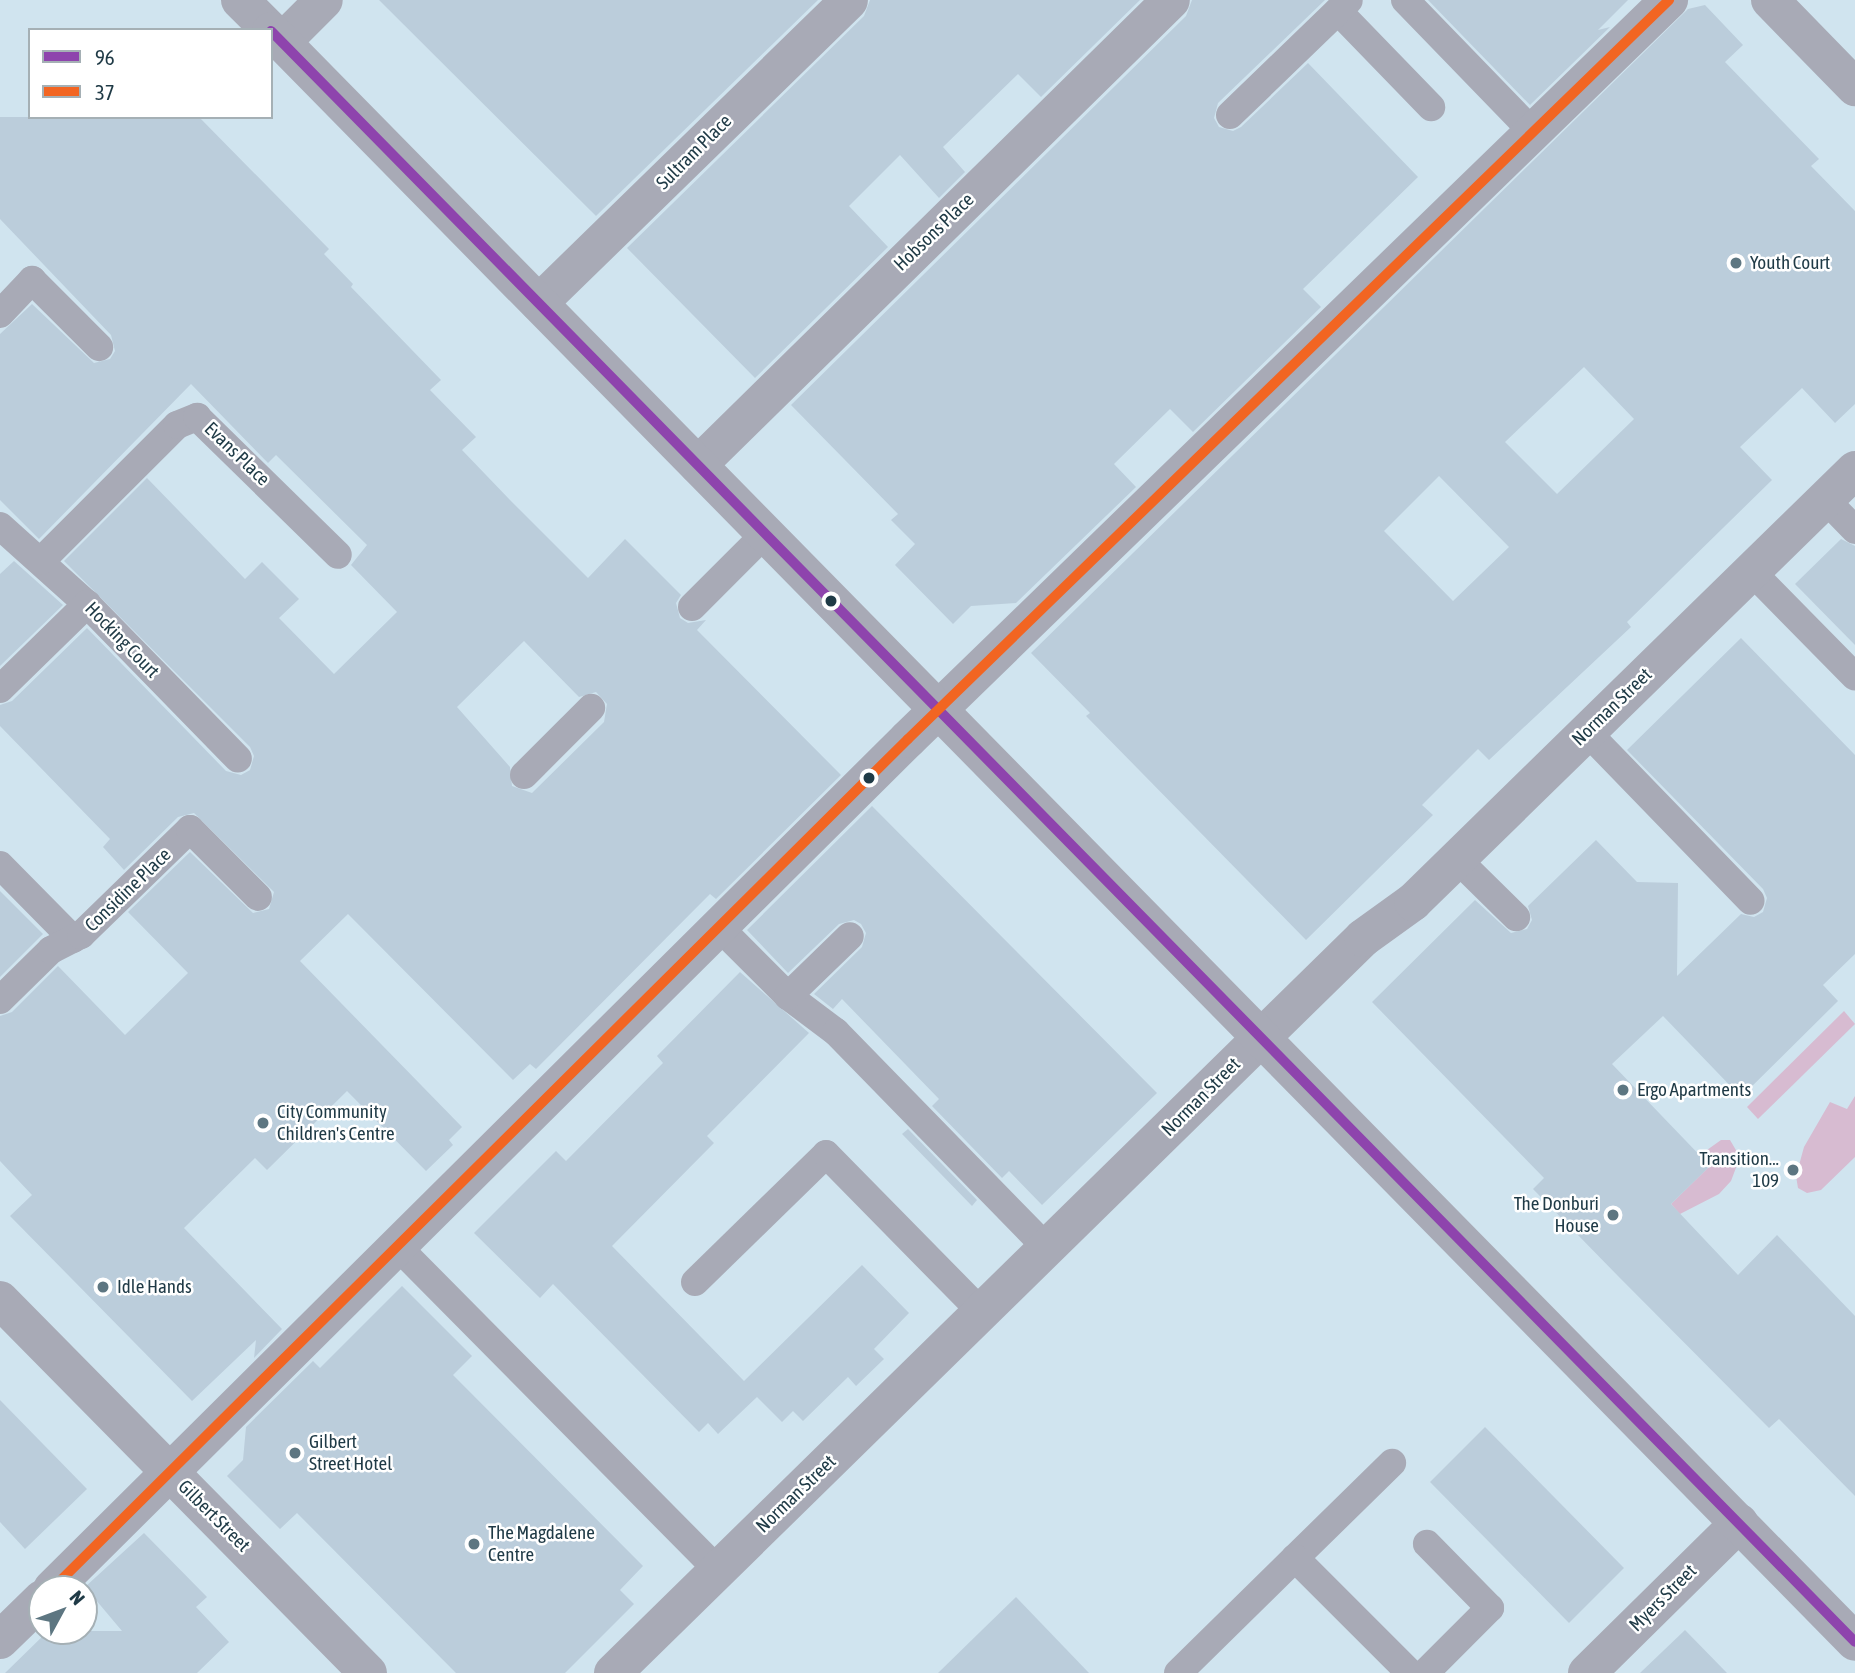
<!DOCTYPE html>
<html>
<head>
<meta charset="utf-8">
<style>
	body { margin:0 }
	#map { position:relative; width:1855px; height:1673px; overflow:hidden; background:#d0e4ef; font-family:"Asap Condensed",sans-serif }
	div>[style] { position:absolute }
	.green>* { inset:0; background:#d7bbd1 }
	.building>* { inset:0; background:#bbcddb }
	.service>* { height:28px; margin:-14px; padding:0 14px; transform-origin:14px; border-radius:14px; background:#a8aab6 }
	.minor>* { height:38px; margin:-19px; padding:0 19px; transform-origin:19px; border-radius:19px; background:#a8aab6 }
	.tertiary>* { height:38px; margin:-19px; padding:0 19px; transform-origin:19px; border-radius:19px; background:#a8aab6 }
	.bus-1>* { height:10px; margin:-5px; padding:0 5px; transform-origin:5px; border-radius:5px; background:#8e44ad }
	.bus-2>* { height:10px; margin:-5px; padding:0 5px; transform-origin:5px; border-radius:5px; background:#f26522 }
	.dots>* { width:19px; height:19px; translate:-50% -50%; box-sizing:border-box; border:4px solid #fff; border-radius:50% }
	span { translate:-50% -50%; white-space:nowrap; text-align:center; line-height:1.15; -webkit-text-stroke:5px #fff; paint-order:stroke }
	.street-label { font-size:19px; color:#1f3a46 }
	.poi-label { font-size:19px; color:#1f3a46 }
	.left { translate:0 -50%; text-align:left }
	.right { translate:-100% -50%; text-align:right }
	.legend { position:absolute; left:28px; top:28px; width:245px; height:91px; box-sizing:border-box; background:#fff; border:2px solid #a5b0b5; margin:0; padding:9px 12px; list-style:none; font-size:21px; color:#1f3a46 }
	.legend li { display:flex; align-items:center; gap:14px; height:35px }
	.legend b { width:35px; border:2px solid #a5b0b5 }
	.north { position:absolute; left:28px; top:1575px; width:70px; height:70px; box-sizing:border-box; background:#fff; border:2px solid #a5b0b5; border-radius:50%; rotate:49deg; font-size:19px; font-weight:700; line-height:28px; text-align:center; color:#1f3a46 }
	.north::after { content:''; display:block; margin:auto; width:24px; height:32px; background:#5d7681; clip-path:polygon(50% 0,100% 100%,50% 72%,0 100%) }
</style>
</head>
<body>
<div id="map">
	<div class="green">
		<div style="clip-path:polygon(1844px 1011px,1855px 1024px,1758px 1119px,1747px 1107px)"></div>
		<div style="clip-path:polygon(1855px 1096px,1855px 1157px,1821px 1190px,1807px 1193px,1798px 1188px,1796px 1176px,1804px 1147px,1830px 1102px,1847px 1109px)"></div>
		<div style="clip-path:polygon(1721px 1140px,1730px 1140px,1740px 1157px,1731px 1181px,1719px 1194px,1680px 1214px,1671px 1204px,1716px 1160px,1707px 1150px)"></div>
	</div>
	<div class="building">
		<div style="clip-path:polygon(379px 0,818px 0,596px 216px)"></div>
		<div style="clip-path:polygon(870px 0,1140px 0,1041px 97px,1018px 74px,943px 147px,965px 172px,939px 198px,900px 155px,849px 206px,888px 247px,755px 378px,627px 248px,864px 16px)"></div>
		<div style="clip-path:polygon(1192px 0,1325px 0,1218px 103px,1214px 118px,1219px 127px,1233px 131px,1241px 127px,1308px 63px,1418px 177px,1303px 289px,1321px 307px,1193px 432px,1170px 409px,1114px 464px,1136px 487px,1016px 603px,971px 606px,953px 624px,895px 565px,915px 544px,891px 520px,898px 514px,791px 405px,1186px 16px)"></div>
		<div style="clip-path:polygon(1428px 0,1628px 0,1598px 30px,1610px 27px,1530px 105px)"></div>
		<div style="clip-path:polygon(evenodd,1705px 5px,1743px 45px,1725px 62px,1819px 159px,1811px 166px,1855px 211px,1855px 404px,1835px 423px,1802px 388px,1740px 447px,1772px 480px,1627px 622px,1631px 627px,1489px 760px,1478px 749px,1422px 805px,1433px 815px,1306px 940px,1086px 716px,1090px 713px,1031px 653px,1688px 9px,1705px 5px,1584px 367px,1634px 419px,1557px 494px,1505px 442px,1584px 367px,1705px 5px,1439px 476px,1509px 547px,1453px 601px,1384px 531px,1439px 476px)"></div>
		<div style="clip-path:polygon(evenodd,0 117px,199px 117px,329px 249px,324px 254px,353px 284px,351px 287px,441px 380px,430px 390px,476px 437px,462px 450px,510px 500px,588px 578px,625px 539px,681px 595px,676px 603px,680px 618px,688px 623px,706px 620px,697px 630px,841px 775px,716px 899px,710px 894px,536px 1069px,530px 1064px,513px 1080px,348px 914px,300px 961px,462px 1127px,449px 1140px,453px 1145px,426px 1171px,347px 1091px,267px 1170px,255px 1158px,184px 1228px,282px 1329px,254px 1358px,256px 1340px,192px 1401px,10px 1216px,32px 1195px,0 1161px,0 1016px,12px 1012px,58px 966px,125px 1035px,188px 973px,128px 912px,190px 852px,253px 913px,269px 909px,274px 892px,194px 813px,178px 817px,124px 870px,103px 847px,110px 839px,0 726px,0 705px,12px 701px,87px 628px,226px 771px,241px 775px,250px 770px,254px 756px,250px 747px,64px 561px,147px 478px,245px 579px,262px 562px,299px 599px,279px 618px,334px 674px,397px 612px,351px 565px,367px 545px,276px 455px,268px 463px,191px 384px,39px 539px,0 500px,0 334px,32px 304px,94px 363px,110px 359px,115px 351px,111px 335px,0 219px,0 117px,524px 641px,579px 697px,596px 692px,607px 704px,604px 722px,532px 793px,512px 786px,510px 767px,457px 707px,524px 641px)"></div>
		<div style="clip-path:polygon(1841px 539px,1855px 546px,1855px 645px,1795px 584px)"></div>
		<div style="clip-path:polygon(14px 561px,63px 605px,0 666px,0 574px)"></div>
		<div style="clip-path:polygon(1741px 638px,1855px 755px,1855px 954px,1823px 985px,1838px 1001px,1741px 1097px,1663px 1016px,1612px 1064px,1710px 1166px,1671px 1204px,1738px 1275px,1777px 1235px,1855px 1316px,1855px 1496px,1779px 1419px,1769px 1428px,1618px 1276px,1533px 1189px,1544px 1178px,1372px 1002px,1475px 900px,1511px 933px,1527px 929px,1532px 920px,1528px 906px,1596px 840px,1637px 882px,1678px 883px,1677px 976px,1741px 914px,1754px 917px,1763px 912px,1767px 898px,1763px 889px,1627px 750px)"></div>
		<div style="clip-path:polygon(872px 806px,1157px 1093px,1042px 1205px,1009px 1171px,1002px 1178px,932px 1106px,939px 1099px,842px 999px,833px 1009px,814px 994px,862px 947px,866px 933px,861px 924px,854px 920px,839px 924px,788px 973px,747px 930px)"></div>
		<div style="clip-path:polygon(0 891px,43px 934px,0 977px)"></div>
		<div style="clip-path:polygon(740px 972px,809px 1033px,707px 1136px,714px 1143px,612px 1246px,744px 1381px,862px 1265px,909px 1313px,874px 1349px,884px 1359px,856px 1386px,848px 1377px,803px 1421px,793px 1411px,782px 1422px,757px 1397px,718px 1434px,708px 1423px,699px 1432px,553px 1284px,540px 1298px,474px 1233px,556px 1151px,566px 1161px,663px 1063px,657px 1056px)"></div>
		<div style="clip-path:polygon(908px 1129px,977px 1200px,972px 1206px,902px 1134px)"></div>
		<div style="clip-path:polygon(402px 1286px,472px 1356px,453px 1375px,643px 1566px,620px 1590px,634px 1604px,565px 1673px,456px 1673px,297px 1513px,280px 1529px,227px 1476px,243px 1460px,246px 1427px,313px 1361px,320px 1368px)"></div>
		<div style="clip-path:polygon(0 1400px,87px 1489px,25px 1549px,0 1522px)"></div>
		<div style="clip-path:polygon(1485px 1427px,1624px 1568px,1569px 1623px,1430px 1482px)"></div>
		<div style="clip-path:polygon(144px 1533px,207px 1597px,196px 1607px,229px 1642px,197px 1673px,5px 1673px,48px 1631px,122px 1631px,85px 1587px)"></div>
		<div style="clip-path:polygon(1016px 1597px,1089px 1673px,938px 1673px,981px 1631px)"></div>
		<div style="clip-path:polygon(1685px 1630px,1727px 1673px,1640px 1673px)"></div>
	</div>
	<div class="service">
		<div style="left:1405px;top:0;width:184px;rotate:45.9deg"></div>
		<div style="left:1338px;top:11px;width:134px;rotate:45.9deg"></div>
		<div style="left:1230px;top:115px;width:165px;rotate:-44deg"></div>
		<div style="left:0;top:314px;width:47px;rotate:-46.7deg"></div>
		<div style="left:32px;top:280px;width:95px;rotate:45deg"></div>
		<div style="left:1825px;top:499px;width:43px;rotate:45.9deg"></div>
		<div style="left:0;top:526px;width:117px;rotate:41.9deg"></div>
		<div style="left:87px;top:604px;width:216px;rotate:45.7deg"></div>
		<div style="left:41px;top:561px;width:192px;rotate:-45deg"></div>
		<div style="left:177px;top:425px;width:22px;rotate:-22deg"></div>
		<div style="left:197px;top:417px;width:197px;rotate:44.4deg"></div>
		<div style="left:1751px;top:571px;width:148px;rotate:45.5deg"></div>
		<div style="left:692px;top:607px;width:103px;rotate:-45deg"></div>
		<div style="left:0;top:689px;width:122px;rotate:-44.3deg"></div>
		<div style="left:1587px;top:732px;width:235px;rotate:45.9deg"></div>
		<div style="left:524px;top:775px;width:95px;rotate:-45deg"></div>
		<div style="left:1457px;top:859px;width:83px;rotate:44.5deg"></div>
		<div style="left:0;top:865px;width:104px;rotate:45.4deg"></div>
		<div style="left:719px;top:927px;width:98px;rotate:45deg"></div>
		<div style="left:788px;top:996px;width:60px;rotate:36.9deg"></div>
		<div style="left:836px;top:1032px;width:302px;rotate:45.7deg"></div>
		<div style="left:788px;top:996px;width:86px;rotate:-44.1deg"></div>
		<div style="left:0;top:1000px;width:71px;rotate:-44.4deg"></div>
		<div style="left:51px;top:950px;width:34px;rotate:-27deg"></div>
		<div style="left:81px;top:935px;width:152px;rotate:-44.2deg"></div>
		<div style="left:190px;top:829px;width:96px;rotate:45deg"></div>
		<div style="left:398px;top:1247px;width:455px;rotate:45.3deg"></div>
		<div style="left:695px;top:1282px;width:183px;rotate:-44.3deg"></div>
		<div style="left:826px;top:1154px;width:223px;rotate:45.5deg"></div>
		<div style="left:1295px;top:1558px;width:136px;rotate:-44.4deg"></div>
		<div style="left:1178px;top:1673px;width:164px;rotate:-44.5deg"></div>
		<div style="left:1295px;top:1558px;width:163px;rotate:45deg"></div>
		<div style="left:1425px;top:1673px;width:92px;rotate:-45deg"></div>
		<div style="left:1490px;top:1608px;width:90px;rotate:-134.5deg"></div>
	</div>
	<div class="minor">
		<div style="left:282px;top:42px;width:59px;rotate:-45deg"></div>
		<div style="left:539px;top:303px;width:433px;rotate:-44.3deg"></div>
		<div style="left:698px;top:465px;width:663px;rotate:-44.51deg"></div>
		<div style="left:52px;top:1589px;width:1206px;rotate:-44.8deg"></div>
		<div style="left:908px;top:739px;width:1061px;rotate:-44.16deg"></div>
		<div style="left:0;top:1640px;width:59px;rotate:-44.3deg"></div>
		<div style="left:613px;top:1673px;width:1050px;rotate:-44.42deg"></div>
		<div style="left:1363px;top:938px;width:62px;rotate:-35.8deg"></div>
		<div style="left:1413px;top:902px;width:618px;rotate:-44.34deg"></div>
		<div style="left:1587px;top:1673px;width:214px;rotate:-44.6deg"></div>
	</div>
	<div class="tertiary">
		<div style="left:240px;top:0;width:42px;rotate:45deg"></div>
		<div style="left:1770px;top:0;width:122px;rotate:45.7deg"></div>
		<div style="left:271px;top:31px;width:2259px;rotate:45.48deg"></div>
		<div style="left:0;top:1300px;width:524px;rotate:45.39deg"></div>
	</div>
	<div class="bus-1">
		<div style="left:271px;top:31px;width:2259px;rotate:45.48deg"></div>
	</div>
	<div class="bus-2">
		<div style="left:52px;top:1589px;width:1206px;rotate:-44.8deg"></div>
		<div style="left:908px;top:739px;width:1061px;rotate:-44.16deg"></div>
	</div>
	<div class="dots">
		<div style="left:1736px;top:263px;background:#5d7681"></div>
		<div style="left:831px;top:601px;background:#1f3a46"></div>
		<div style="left:869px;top:778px;background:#1f3a46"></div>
		<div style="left:1623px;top:1090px;background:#5d7681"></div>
		<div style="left:263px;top:1123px;background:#5d7681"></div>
		<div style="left:1793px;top:1170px;background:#5d7681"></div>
		<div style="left:1613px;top:1215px;background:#5d7681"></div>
		<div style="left:103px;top:1287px;background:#5d7681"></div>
		<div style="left:295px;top:1453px;background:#5d7681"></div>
		<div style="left:474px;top:1544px;background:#5d7681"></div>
	</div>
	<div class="street-label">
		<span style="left:694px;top:152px;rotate:-45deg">Sultram Place</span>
		<span style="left:934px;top:232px;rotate:-44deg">Hobsons Place</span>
		<span style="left:237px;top:454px;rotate:44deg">Evans Place</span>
		<span style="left:122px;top:640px;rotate:46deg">Hocking Court</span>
		<span style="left:1612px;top:707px;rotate:-44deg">Norman Street</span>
		<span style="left:128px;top:890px;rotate:-44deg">Considine Place</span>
		<span style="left:1201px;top:1097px;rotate:-45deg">Norman Street</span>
		<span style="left:796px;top:1494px;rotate:-44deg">Norman Street</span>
		<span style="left:214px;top:1516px;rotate:45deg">Gilbert Street</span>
		<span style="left:1663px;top:1598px;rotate:-45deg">Myers Street</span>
	</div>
	<div class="poi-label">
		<span class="left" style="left:1750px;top:263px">Youth Court</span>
		<span class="left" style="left:1637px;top:1090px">Ergo Apartments</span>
		<span class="left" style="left:277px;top:1123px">City Community<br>Children's Centre</span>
		<span class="right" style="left:1779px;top:1170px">Transition...<br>109</span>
		<span class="right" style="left:1599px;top:1215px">The Donburi<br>House</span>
		<span class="left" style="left:117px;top:1287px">Idle Hands</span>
		<span class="left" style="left:309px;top:1453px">Gilbert<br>Street Hotel</span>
		<span class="left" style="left:488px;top:1544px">The Magdalene<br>Centre</span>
	</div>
	<ul class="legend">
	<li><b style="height:9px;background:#8e44ad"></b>96</li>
	<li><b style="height:9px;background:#f26522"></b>37</li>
	</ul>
	<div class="north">N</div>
</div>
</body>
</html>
